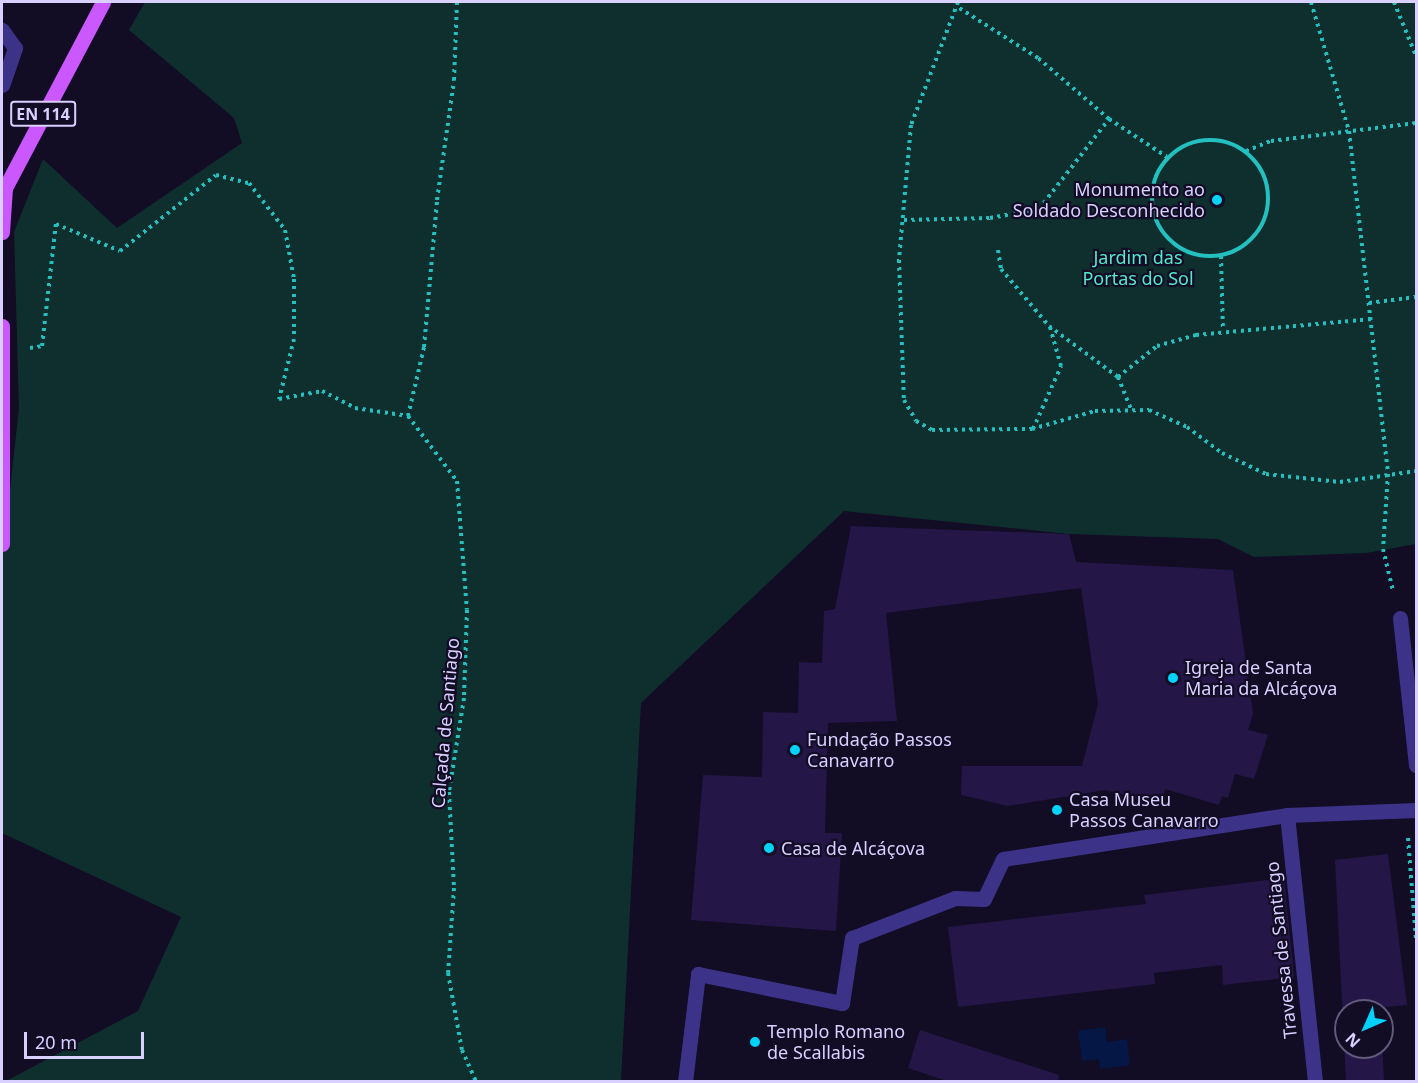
<!DOCTYPE html>
<html>
<head>
<meta charset="utf-8">
<style>
	body { margin:0 }
	#map { position:relative; width:1418px; height:1083px; overflow:hidden; background:#120c25; font-family:"Noto Sans",sans-serif }
	div>[style] { position:absolute }
	.green>* { inset:0; background:#0f2f2f }
	.water>* { inset:0; background:#051845 }
	.building>* { inset:0; background:#241747 }
	.path>* { height:4px; margin-top:-2px; transform-origin:0; background:repeating-linear-gradient(90deg,#24bfbf 0 3px,transparent 0 7.5px) }
	.path>.ring { margin:-2px; padding:0; box-sizing:content-box; background:none; border:4px solid #24bfbf; border-radius:50% }
	.service>* { height:15px; margin:-7.5px; padding:0 7.5px; transform-origin:7.5px; border-radius:7.5px; background:#3c3388 }
	.pedestrian>* { height:15px; margin:-7.5px; padding:0 7.5px; transform-origin:7.5px; border-radius:7.5px; background:#3c3388 }
	.minor>* { height:15px; margin:-7.5px; padding:0 7.5px; transform-origin:7.5px; border-radius:7.5px; background:#3c3388 }
	.primary>* { height:15px; margin:-7.5px; padding:0 7.5px; transform-origin:7.5px; border-radius:7.5px; background:#cb57ff }
	.dots>* { width:16px; height:16px; translate:-50% -50%; box-sizing:border-box; border:3px solid #120c25; border-radius:50% }
	span { translate:-50% -50%; white-space:nowrap; text-align:center; line-height:1.15; -webkit-text-stroke:4.5px #120c25; paint-order:stroke }
	.shield-label span { padding:2px 4px; background:#120c25; border:2px solid; border-radius:4px; -webkit-text-stroke-width:0 }
	.shield-label { font-size:16px; color:#d9d0ff; font-weight:700 }
	.poi-label { font-size:18px; color:#d9d0ff }
	.right { translate:-100% -50%; text-align:right }
	.left { translate:0 -50%; text-align:left }
	.park-label { font-size:18px; color:#52e9cd }
	.street-label { font-size:18px; color:#d9d0ff }
	.frame { position:absolute; inset:0; border:3px solid #d9d0ff; pointer-events:none }
	.north { position:absolute; left:1334px; top:999px; width:60px; height:60px; box-sizing:border-box; background:#120c25; border:2px solid #625a7c; border-radius:50%; rotate:225deg; font-size:16px; font-weight:700; line-height:24px; text-align:center; color:#d9d0ff }
	.north::after { content:''; display:block; margin:auto; width:21px; height:27px; background:#00d2fb; clip-path:polygon(50% 0,100% 100%,50% 72%,0 100%) }
	.scale { position:absolute; left:24px; top:1032px; width:120px; height:27px; box-sizing:border-box; border:3px solid #d9d0ff; border-top:0; padding-left:8px; font-size:18px; line-height:21px; white-space:nowrap; color:#d9d0ff; -webkit-text-stroke:4px #120c25; paint-order:stroke }
</style>
</head>
<body>
<div id="map">
	<div class="green">
		<div style="clip-path:polygon(145px 2px,1416px 2px,1416px 544px,1366px 553px,1254px 557px,1218px 539px,1069px 534px,844px 511px,641px 703px,621px 1081px,6px 1081px,138px 1011px,181px 917px,2px 833px,2px 563px,19px 408px,14px 232px,43px 159px,117px 228px,242px 143px,234px 118px,129px 30px)"></div>
	</div>
	<div class="water">
		<div style="clip-path:polygon(1105px 1027px,1107px 1042px,1127px 1039px,1130px 1065px,1100px 1069px,1099px 1059px,1082px 1061px,1078px 1031px)"></div>
	</div>
	<div class="building">
		<div style="clip-path:polygon(851px 526px,1069px 534px,1076px 562px,1233px 570px,1253px 714px,1248px 730px,1268px 735px,1254px 779px,1235px 774px,1228px 798px,1222px 796px,1219px 805px,1165px 789px,1162px 805px,1105px 790px,1008px 806px,961px 795px,962px 766px,1082px 766px,1098px 704px,1081px 588px,886px 613px,897px 721px,828px 723px,825px 833px,842px 833px,836px 931px,691px 920px,703px 775px,762px 777px,763px 712px,798px 713px,799px 662px,822px 663px,824px 611px,835px 609px)"></div>
		<div style="clip-path:polygon(1388px 854px,1407px 1005px,1346px 1011px,1346px 1047px,1382px 1047px,1382px 1040px,1384px 1082px,1346px 1082px,1335px 860px)"></div>
		<div style="clip-path:polygon(1284px 878px,1294px 977px,1223px 985px,1222px 965px,1154px 973px,1155px 984px,958px 1007px,948px 927px,1146px 904px,1144px 895px)"></div>
		<div style="clip-path:polygon(920px 1030px,1059px 1075px,1058px 1082px,950px 1082px,908px 1068px)"></div>
	</div>
	<div class="path">
		<div style="left:958px;top:2px;width:132px;rotate:110.9deg"></div>
		<div style="left:911px;top:125px;width:136px;rotate:95.1deg"></div>
		<div style="left:899px;top:260px;width:140px;rotate:88deg"></div>
		<div style="left:904px;top:400px;width:24px;rotate:60deg"></div>
		<div style="left:916px;top:421px;width:18px;rotate:29deg"></div>
		<div style="left:932px;top:430px;width:100px;rotate:-0.6deg"></div>
		<div style="left:1032px;top:429px;width:66px;rotate:-15.9deg"></div>
		<div style="left:1095px;top:411px;width:54px;rotate:-1.1deg"></div>
		<div style="left:1149px;top:410px;width:42px;rotate:24.1deg"></div>
		<div style="left:1187px;top:427px;width:44px;rotate:36.6deg"></div>
		<div style="left:1222px;top:453px;width:49px;rotate:25.5deg"></div>
		<div style="left:1266px;top:474px;width:74px;rotate:6.2deg"></div>
		<div style="left:1340px;top:482px;width:77px;rotate:-8.2deg"></div>
		<div style="left:1311px;top:2px;width:134px;rotate:73.6deg"></div>
		<div style="left:1349px;top:131px;width:345px;rotate:83.5deg"></div>
		<div style="left:1388px;top:474px;width:75px;rotate:93.8deg"></div>
		<div style="left:1383px;top:549px;width:43px;rotate:76.6deg"></div>
		<div style="left:1394px;top:2px;width:58px;rotate:67.8deg"></div>
		<div style="left:1109px;top:119px;width:69px;rotate:33.2deg"></div>
		<div class="ring" style="left:1152px;top:140px;width:112px;height:112px"></div>
		<div style="left:1246px;top:151px;width:27px;rotate:-22deg"></div>
		<div style="left:1271px;top:141px;width:146px;rotate:-7.1deg"></div>
		<div style="left:904px;top:220px;width:86px;rotate:-1.3deg"></div>
		<div style="left:990px;top:218px;width:50px;rotate:-10.4deg"></div>
		<div style="left:1039px;top:209px;width:114px;rotate:-52.1deg"></div>
		<div style="left:1109px;top:119px;width:94px;rotate:-139.3deg"></div>
		<div style="left:1038px;top:58px;width:97px;rotate:-147.6deg"></div>
		<div style="left:998px;top:250px;width:19px;rotate:81deg"></div>
		<div style="left:1001px;top:269px;width:75px;rotate:49.9deg"></div>
		<div style="left:1049px;top:326px;width:86px;rotate:36.5deg"></div>
		<div style="left:1118px;top:377px;width:50px;rotate:-38.5deg"></div>
		<div style="left:1157px;top:346px;width:41px;rotate:-15.8deg"></div>
		<div style="left:1196px;top:335px;width:177px;rotate:-5.2deg"></div>
		<div style="left:1221px;top:256px;width:75px;rotate:88.5deg"></div>
		<div style="left:1369px;top:303px;width:47px;rotate:-7.3deg"></div>
		<div style="left:30px;top:348px;width:12px;rotate:-9deg"></div>
		<div style="left:42px;top:346px;width:123px;rotate:-83.5deg"></div>
		<div style="left:56px;top:224px;width:69px;rotate:22.9deg"></div>
		<div style="left:120px;top:251px;width:122px;rotate:-38.4deg"></div>
		<div style="left:216px;top:175px;width:34px;rotate:14deg"></div>
		<div style="left:249px;top:183px;width:59px;rotate:52.5deg"></div>
		<div style="left:285px;top:230px;width:50px;rotate:79.6deg"></div>
		<div style="left:294px;top:279px;width:60px;rotate:90deg"></div>
		<div style="left:294px;top:339px;width:62px;rotate:104deg"></div>
		<div style="left:279px;top:399px;width:44px;rotate:-10.5deg"></div>
		<div style="left:322px;top:391px;width:37px;rotate:27deg"></div>
		<div style="left:355px;top:408px;width:54px;rotate:8.6deg"></div>
		<div style="left:1118px;top:377px;width:35px;rotate:68deg"></div>
		<div style="left:408px;top:416px;width:81px;rotate:53deg"></div>
		<div style="left:457px;top:481px;width:129px;rotate:85.6deg"></div>
		<div style="left:467px;top:610px;width:88px;rotate:92deg"></div>
		<div style="left:464px;top:698px;width:95px;rotate:99.1deg"></div>
		<div style="left:449px;top:792px;width:96px;rotate:87deg"></div>
		<div style="left:454px;top:888px;width:85px;rotate:94deg"></div>
		<div style="left:448px;top:973px;width:78px;rotate:79.7deg"></div>
		<div style="left:462px;top:1050px;width:35px;rotate:66deg"></div>
		<div style="left:408px;top:416px;width:71px;rotate:-76.9deg"></div>
		<div style="left:424px;top:347px;width:148px;rotate:-84.9deg"></div>
		<div style="left:437px;top:200px;width:121px;rotate:-81.9deg"></div>
		<div style="left:454px;top:80px;width:78px;rotate:-87.8deg"></div>
		<div style="left:1033px;top:429px;width:69px;rotate:-66deg"></div>
		<div style="left:1061px;top:366px;width:41px;rotate:-105.8deg"></div>
		<div style="left:1408px;top:838px;width:101px;rotate:85.5deg"></div>
	</div>
	<div class="service">
		<div style="left:1400px;top:618px;width:148px;rotate:83.8deg"></div>
	</div>
	<div class="pedestrian">
		<div style="left:685px;top:1082px;width:109px;rotate:-83.1deg"></div>
		<div style="left:698px;top:974px;width:147px;rotate:11.4deg"></div>
		<div style="left:842px;top:1003px;width:66px;rotate:-81.3deg"></div>
		<div style="left:852px;top:938px;width:110px;rotate:-21.2deg"></div>
		<div style="left:955px;top:898px;width:29px;rotate:2deg"></div>
		<div style="left:984px;top:899px;width:44px;rotate:-64.6deg"></div>
	</div>
	<div class="minor">
		<div style="left:2px;top:30px;width:22px;rotate:54deg"></div>
		<div style="left:15px;top:48px;width:39px;rotate:109deg"></div>
		<div style="left:1287px;top:815px;width:268px;rotate:84deg"></div>
		<div style="left:1003px;top:859px;width:287px;rotate:-8.8deg"></div>
		<div style="left:1287px;top:815px;width:129px;rotate:-2.2deg"></div>
	</div>
	<div class="primary">
		<div style="left:2px;top:232px;width:44px;rotate:-86.1deg"></div>
		<div style="left:5px;top:188px;width:210px;rotate:-62.2deg"></div>
		<div style="left:2px;top:326px;width:218px;rotate:90deg"></div>
	</div>
	<div class="dots">
		<div style="left:1217px;top:200px;background:#00d2fb"></div>
		<div style="left:1173px;top:678px;background:#00d2fb"></div>
		<div style="left:795px;top:750px;background:#00d2fb"></div>
		<div style="left:1057px;top:810px;background:#00d2fb"></div>
		<div style="left:769px;top:848px;background:#00d2fb"></div>
		<div style="left:755px;top:1042px;background:#00d2fb"></div>
	</div>
	<div class="shield-label">
		<span style="left:43px;top:114px">EN 114</span>
	</div>
	<div class="poi-label">
		<span class="right" style="left:1205px;top:200px">Monumento ao<br>Soldado Desconhecido</span>
		<span class="left" style="left:1185px;top:678px">Igreja de Santa<br>Maria da Alcáçova</span>
		<span class="left" style="left:807px;top:750px">Fundação Passos<br>Canavarro</span>
		<span class="left" style="left:1069px;top:810px">Casa Museu<br>Passos Canavarro</span>
		<span class="left" style="left:781px;top:848px">Casa de Alcáçova</span>
		<span class="left" style="left:767px;top:1042px">Templo Romano<br>de Scallabis</span>
	</div>
	<div class="park-label">
		<span style="left:1138px;top:268px">Jardim das<br>Portas do Sol</span>
	</div>
	<div class="street-label">
		<span style="left:445px;top:723px;rotate:-85deg">Calçada de Santiago</span>
		<span style="left:1281px;top:950px;rotate:-96deg">Travessa de Santiago</span>
	</div>
	<div class="frame"></div>
	<div class="north">N</div>
	<div class="scale">20 m</div>
</div>
</body>
</html>
